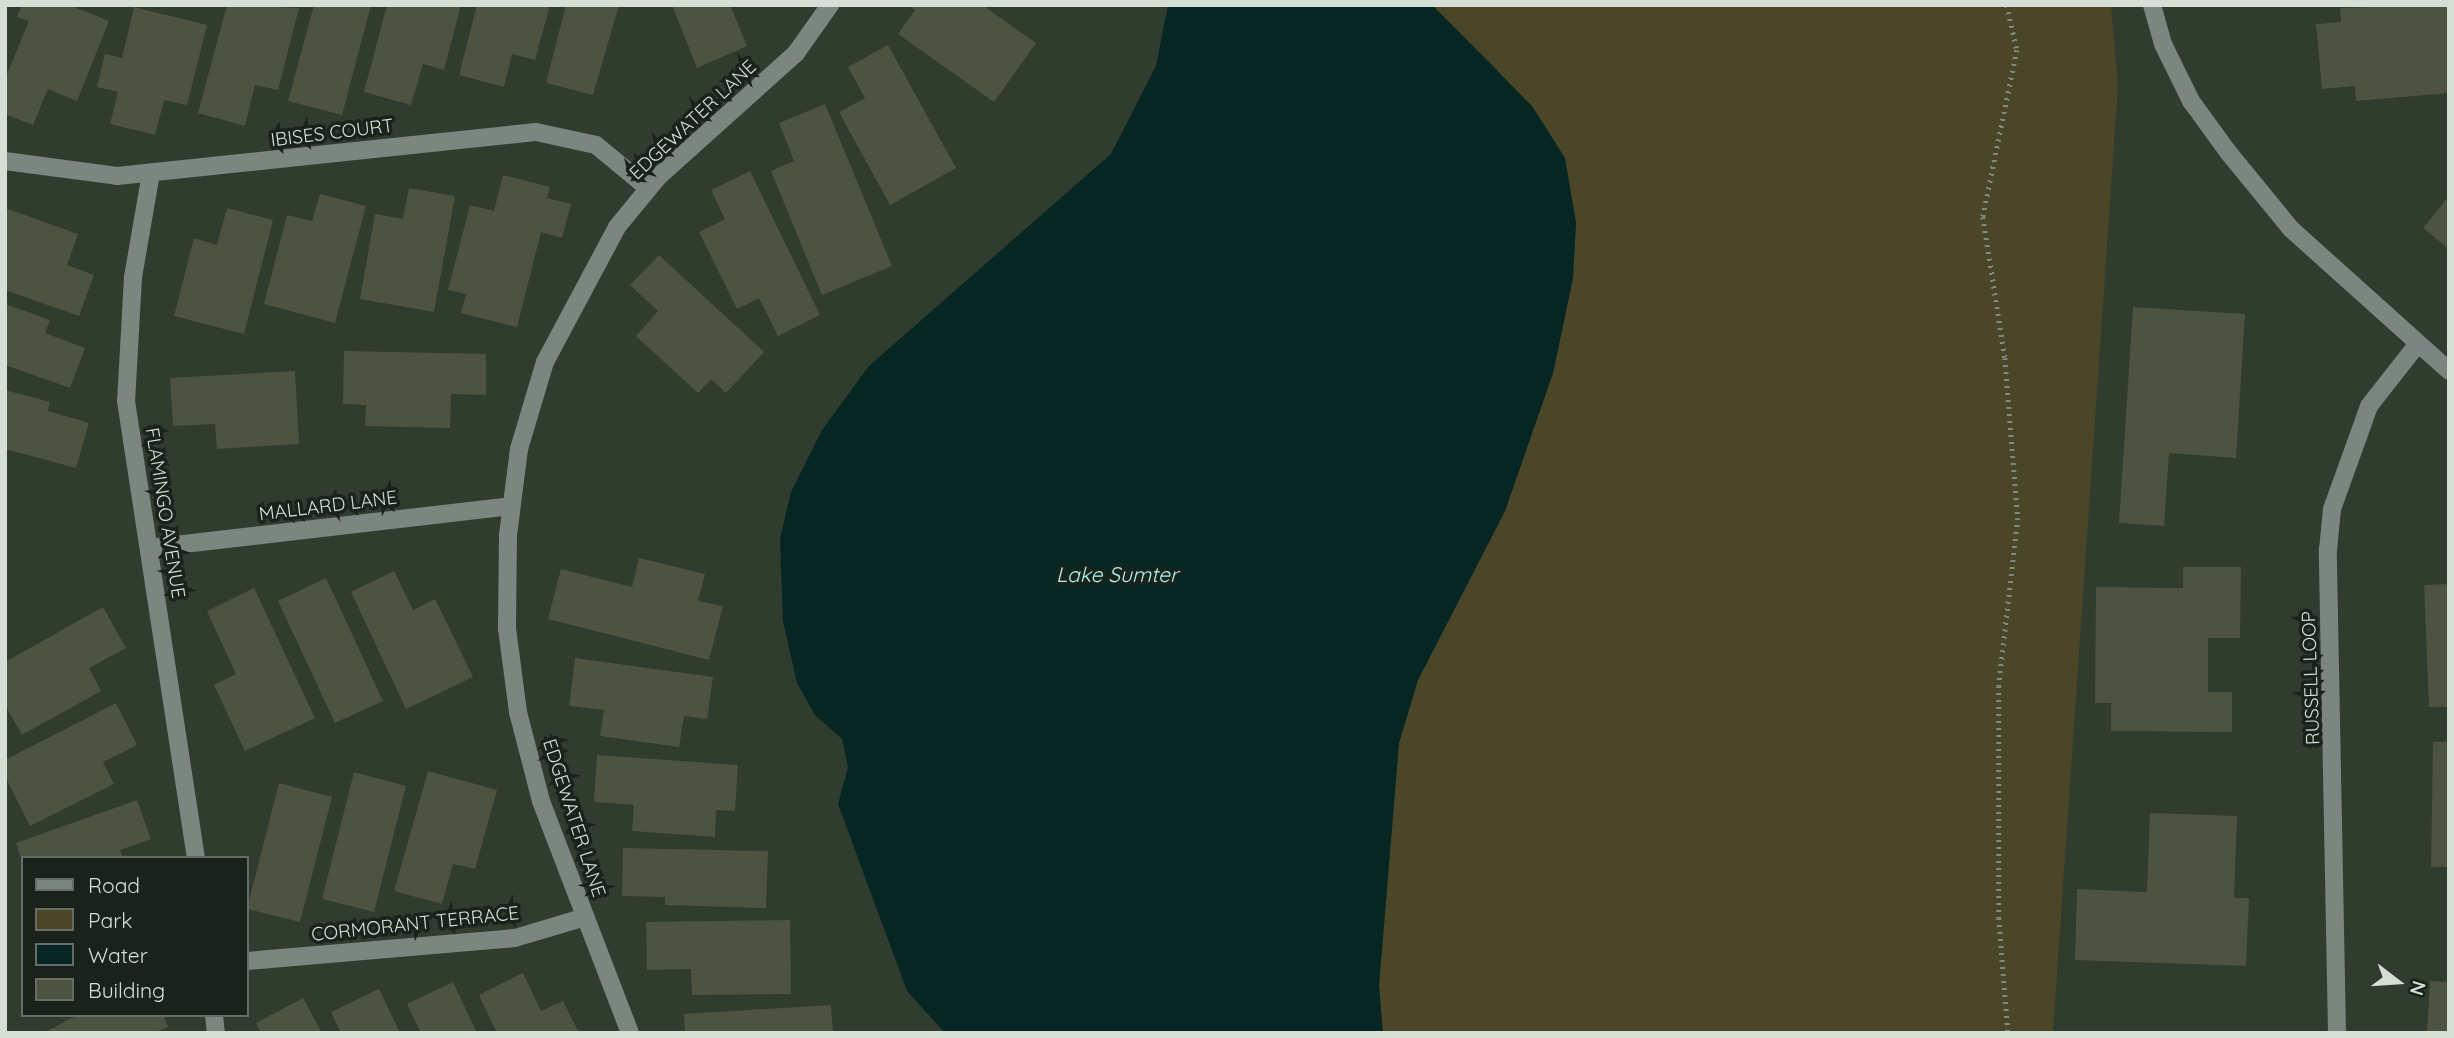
<!DOCTYPE html>
<html>
<head>
<meta charset="utf-8">
<style>
	body { margin:0 }
	#map { position:relative; width:2454px; height:1038px; overflow:hidden; background:#2f3c2e; font-family:Quicksand,sans-serif }
	div>[style] { position:absolute }
	.green>* { inset:0; background:#4a4627 }
	.water>* { inset:0; background:#052622 }
	.building>* { inset:0; background:#4d5340 }
	.path>* { height:4.5px; margin-top:-2.25px; transform-origin:0; background:repeating-linear-gradient(90deg,#808b80 0 2px,transparent 0 7px) }
	.minor>* { height:18px; margin:-9px; padding:0 9px; transform-origin:9px; border-radius:9px; background:#7c8681 }
	span { translate:-50% -50%; white-space:nowrap; text-align:center; line-height:1.15; -webkit-text-stroke:7px #1b211b; paint-order:stroke }
	.street-label { font-size:19px; color:#d6dfd6 }
	.water-label { font-size:21px; color:#a8f5eb; font-style:italic }
	.frame { position:absolute; inset:0; border:7px solid #d6dfd6; pointer-events:none }
	.legend { position:absolute; left:21px; top:856px; width:228px; height:161px; box-sizing:border-box; background:#1b211b; border:2px solid #666d66; margin:0; padding:9px 12px; list-style:none; font-size:21px; color:#d6dfd6 }
	.legend li { display:flex; align-items:center; gap:14px; height:35px }
	.legend b { width:35px; border:2px solid #666d66 }
	.north { position:absolute; left:2363px; top:947px; width:70px; height:70px; -webkit-text-stroke:5px #1b211b; paint-order:stroke; rotate:107deg; font-size:19px; font-weight:700; line-height:28px; text-align:center; color:#d6dfd6 }
	.north::after { content:''; display:block; margin:auto; width:24px; height:32px; background:#d6dfd6; clip-path:polygon(50% 0,100% 100%,50% 72%,0 100%) }
</style>
</head>
<body>
<div id="map">
	<div class="green">
		<div style="clip-path:polygon(1432px 5px,2111px 5px,2118px 86px,2053px 1033px,1383px 1033px,1379px 986px,1399px 743px,1418px 680px,1505px 511px,1553px 373px,1573px 278px,1576px 223px,1565px 158px,1496px 68px)"></div>
	</div>
	<div class="water">
		<div style="clip-path:polygon(1168px 5px,1432px 5px,1532px 106px,1565px 158px,1576px 223px,1573px 278px,1553px 373px,1505px 511px,1418px 680px,1399px 743px,1379px 986px,1383px 1033px,945px 1033px,907px 991px,838px 804px,848px 767px,842px 739px,815px 715px,797px 683px,783px 621px,780px 539px,791px 492px,822px 430px,869px 366px,1111px 154px,1156px 66px)"></div>
	</div>
	<div class="building">
		<div style="clip-path:polygon(22px 5px,69px 5px,109px 21px,77px 101px,48px 89px,33px 125px,5px 114px,5px 79px,29px 21px,17px 17px)"></div>
		<div style="clip-path:polygon(227px 5px,299px 8px,278px 90px,255px 85px,245px 126px,198px 113px)"></div>
		<div style="clip-path:polygon(314px 5px,371px 5px,342px 115px,288px 101px)"></div>
		<div style="clip-path:polygon(387px 5px,461px 5px,444px 70px,423px 64px,411px 105px,364px 92px)"></div>
		<div style="clip-path:polygon(477px 5px,550px 5px,535px 60px,512px 54px,504px 87px,459px 75px)"></div>
		<div style="clip-path:polygon(566px 5px,619px 5px,593px 95px,546px 83px)"></div>
		<div style="clip-path:polygon(672px 5px,730px 5px,747px 46px,697px 68px)"></div>
		<div style="clip-path:polygon(908px 5px,982px 5px,1036px 43px,994px 102px,898px 34px,915px 10px)"></div>
		<div style="clip-path:polygon(2449px 5px,2449px 93px,2356px 101px,2355px 86px,2322px 89px,2316px 24px,2341px 22px,2340px 8px)"></div>
		<div style="clip-path:polygon(134px 7px,207px 25px,187px 105px,164px 100px,155px 135px,110px 124px,118px 92px,97px 87px,105px 54px,122px 58px)"></div>
		<div style="clip-path:polygon(888px 45px,956px 168px,890px 205px,839px 112px,865px 98px,848px 67px)"></div>
		<div style="clip-path:polygon(825px 104px,892px 266px,822px 295px,771px 171px,794px 161px,779px 123px)"></div>
		<div style="clip-path:polygon(750px 171px,820px 315px,778px 336px,759px 298px,737px 309px,699px 232px,725px 219px,711px 190px)"></div>
		<div style="clip-path:polygon(503px 175px,550px 187px,547px 198px,571px 204px,562px 238px,541px 232px,517px 327px,461px 313px,466px 294px,448px 290px,470px 205px,494px 211px)"></div>
		<div style="clip-path:polygon(409px 188px,455px 196px,434px 312px,360px 299px,375px 214px,403px 219px)"></div>
		<div style="clip-path:polygon(320px 194px,366px 206px,335px 323px,264px 304px,287px 215px,312px 221px)"></div>
		<div style="clip-path:polygon(2449px 196px,2449px 249px,2423px 228px)"></div>
		<div style="clip-path:polygon(5px 208px,78px 234px,67px 265px,94px 275px,79px 316px,5px 290px)"></div>
		<div style="clip-path:polygon(227px 208px,273px 220px,244px 334px,174px 316px,194px 238px,217px 245px)"></div>
		<div style="clip-path:polygon(659px 255px,764px 352px,726px 393px,711px 379px,698px 393px,636px 336px,658px 311px,630px 285px)"></div>
		<div style="clip-path:polygon(5px 304px,50px 320px,45px 333px,85px 348px,70px 388px,5px 365px)"></div>
		<div style="clip-path:polygon(2133px 307px,2245px 314px,2236px 458px,2169px 453px,2164px 526px,2119px 523px)"></div>
		<div style="clip-path:polygon(344px 351px,486px 354px,486px 395px,451px 394px,450px 428px,365px 426px,366px 405px,343px 404px)"></div>
		<div style="clip-path:polygon(295px 371px,299px 444px,217px 449px,215px 424px,173px 426px,170px 378px)"></div>
		<div style="clip-path:polygon(5px 390px,50px 402px,48px 411px,89px 423px,76px 468px,5px 449px)"></div>
		<div style="clip-path:polygon(639px 558px,705px 574px,698px 601px,723px 606px,709px 660px,548px 619px,561px 569px,632px 587px)"></div>
		<div style="clip-path:polygon(2183px 567px,2241px 567px,2240px 638px,2208px 638px,2208px 692px,2232px 692px,2232px 732px,2111px 731px,2111px 703px,2095px 703px,2096px 587px,2183px 588px)"></div>
		<div style="clip-path:polygon(394px 571px,413px 610px,435px 599px,473px 677px,406px 709px,351px 592px)"></div>
		<div style="clip-path:polygon(326px 578px,383px 701px,335px 723px,278px 601px)"></div>
		<div style="clip-path:polygon(2449px 584px,2449px 707px,2429px 707px,2424px 585px)"></div>
		<div style="clip-path:polygon(254px 588px,315px 718px,245px 751px,214px 685px,236px 674px,207px 611px)"></div>
		<div style="clip-path:polygon(103px 607px,126px 648px,89px 668px,101px 691px,22px 735px,5px 705px,5px 662px)"></div>
		<div style="clip-path:polygon(575px 658px,713px 677px,707px 719px,684px 716px,679px 747px,600px 736px,604px 710px,569px 706px)"></div>
		<div style="clip-path:polygon(116px 703px,137px 745px,103px 762px,114px 784px,30px 826px,5px 776px,5px 760px)"></div>
		<div style="clip-path:polygon(2433px 742px,2449px 742px,2449px 867px,2431px 867px)"></div>
		<div style="clip-path:polygon(597px 755px,738px 765px,735px 811px,716px 810px,715px 837px,632px 831px,634px 805px,594px 802px)"></div>
		<div style="clip-path:polygon(428px 771px,497px 790px,475px 869px,453px 864px,442px 904px,394px 891px)"></div>
		<div style="clip-path:polygon(354px 772px,406px 786px,374px 912px,322px 899px)"></div>
		<div style="clip-path:polygon(279px 783px,332px 797px,300px 922px,247px 909px)"></div>
		<div style="clip-path:polygon(137px 800px,151px 839px,120px 850px,123px 858px,21px 858px,16px 843px)"></div>
		<div style="clip-path:polygon(2150px 813px,2237px 816px,2234px 898px,2249px 898px,2246px 966px,2075px 960px,2077px 889px,2147px 892px)"></div>
		<div style="clip-path:polygon(623px 848px,768px 851px,766px 908px,665px 905px,665px 897px,622px 896px)"></div>
		<div style="clip-path:polygon(790px 920px,791px 994px,692px 995px,691px 969px,647px 970px,646px 922px)"></div>
		<div style="clip-path:polygon(523px 973px,541px 1011px,563px 1001px,579px 1033px,497px 1033px,479px 995px)"></div>
		<div style="clip-path:polygon(2430px 981px,2449px 982px,2449px 1033px,2427px 1033px)"></div>
		<div style="clip-path:polygon(453px 982px,477px 1033px,421px 1033px,407px 1004px)"></div>
		<div style="clip-path:polygon(379px 989px,400px 1033px,341px 1033px,331px 1012px)"></div>
		<div style="clip-path:polygon(303px 998px,322px 1033px,261px 1033px,256px 1023px)"></div>
		<div style="clip-path:polygon(831px 1005px,833px 1033px,685px 1033px,684px 1014px)"></div>
		<div style="clip-path:polygon(78px 1015px,163px 1015px,168px 1027px,153px 1033px,43px 1033px)"></div>
	</div>
	<div class="path">
		<div style="left:2007px;top:5px;width:46px;rotate:77.5deg"></div>
		<div style="left:2017px;top:50px;width:170px;rotate:101.5deg"></div>
		<div style="left:1983px;top:217px;width:143px;rotate:81.1deg"></div>
		<div style="left:2005px;top:358px;width:161px;rotate:85.4deg"></div>
		<div style="left:2018px;top:518px;width:169px;rotate:96.5deg"></div>
		<div style="left:1999px;top:686px;width:232px;rotate:90deg"></div>
		<div style="left:1999px;top:918px;width:115px;rotate:85.5deg"></div>
	</div>
	<div class="minor">
		<div style="left:2152px;top:5px;width:41px;rotate:74.2deg"></div>
		<div style="left:2163px;top:44px;width:64px;rotate:63.8deg"></div>
		<div style="left:2191px;top:101px;width:63px;rotate:54deg"></div>
		<div style="left:2228px;top:152px;width:99px;rotate:50.7deg"></div>
		<div style="left:2291px;top:229px;width:212px;rotate:41.9deg"></div>
		<div style="left:5px;top:161px;width:113px;rotate:7.6deg"></div>
		<div style="left:117px;top:176px;width:421px;rotate:-6deg"></div>
		<div style="left:536px;top:132px;width:61px;rotate:12.2deg"></div>
		<div style="left:596px;top:145px;width:67px;rotate:39.6deg"></div>
		<div style="left:151px;top:173px;width:106px;rotate:99.8deg"></div>
		<div style="left:133px;top:277px;width:124px;rotate:93.2deg"></div>
		<div style="left:126px;top:401px;width:462px;rotate:81.3deg"></div>
		<div style="left:149px;top:548px;width:364px;rotate:-6.6deg"></div>
		<div style="left:247px;top:961px;width:269px;rotate:-4.9deg"></div>
		<div style="left:515px;top:938px;width:73px;rotate:-16.7deg"></div>
		<div style="left:214px;top:1015px;width:18px;rotate:84deg"></div>
		<div style="left:630px;top:1033px;width:248px;rotate:-111deg"></div>
		<div style="left:541px;top:801px;width:92px;rotate:-104.5deg"></div>
		<div style="left:518px;top:712px;width:85px;rotate:-97.5deg"></div>
		<div style="left:507px;top:628px;width:93px;rotate:-89.4deg"></div>
		<div style="left:508px;top:535px;width:87px;rotate:-82.7deg"></div>
		<div style="left:519px;top:449px;width:91px;rotate:-73.4deg"></div>
		<div style="left:545px;top:362px;width:153px;rotate:-61.9deg"></div>
		<div style="left:617px;top:227px;width:65px;rotate:-50.6deg"></div>
		<div style="left:658px;top:177px;width:186px;rotate:-41.9deg"></div>
		<div style="left:796px;top:53px;width:59px;rotate:-54.7deg"></div>
		<div style="left:2337px;top:1033px;width:483px;rotate:-91.1deg"></div>
		<div style="left:2328px;top:550px;width:41px;rotate:-84.4deg"></div>
		<div style="left:2332px;top:509px;width:109px;rotate:-70.2deg"></div>
		<div style="left:2369px;top:406px;width:76px;rotate:-51.9deg"></div>
	</div>
	<div class="street-label">
		<span style="left:693px;top:120px;rotate:-43deg">EDGEWATER LANE</span>
		<span style="left:332px;top:133px;rotate:-7deg">IBISES COURT</span>
		<span style="left:328px;top:506px;rotate:-7deg">MALLARD LANE</span>
		<span style="left:165px;top:513px;rotate:81deg">FLAMINGO AVENUE</span>
		<span style="left:2311px;top:678px;rotate:-92deg">RUSSELL LOOP</span>
		<span style="left:574px;top:818px;rotate:72deg">EDGEWATER LANE</span>
		<span style="left:415px;top:924px;rotate:-6deg">CORMORANT TERRACE</span>
	</div>
	<div class="water-label">
		<span style="left:1117px;top:574px">Lake Sumter</span>
	</div>
	<div class="frame"></div>
	<ul class="legend">
	<li><b style="height:9px;background:#7c8681"></b>Road</li>
	<li><b style="height:19px;background:#4a4627"></b>Park</li>
	<li><b style="height:19px;background:#052622"></b>Water</li>
	<li><b style="height:19px;background:#4d5340"></b>Building</li>
	</ul>
	<div class="north">N</div>
</div>
</body>
</html>
